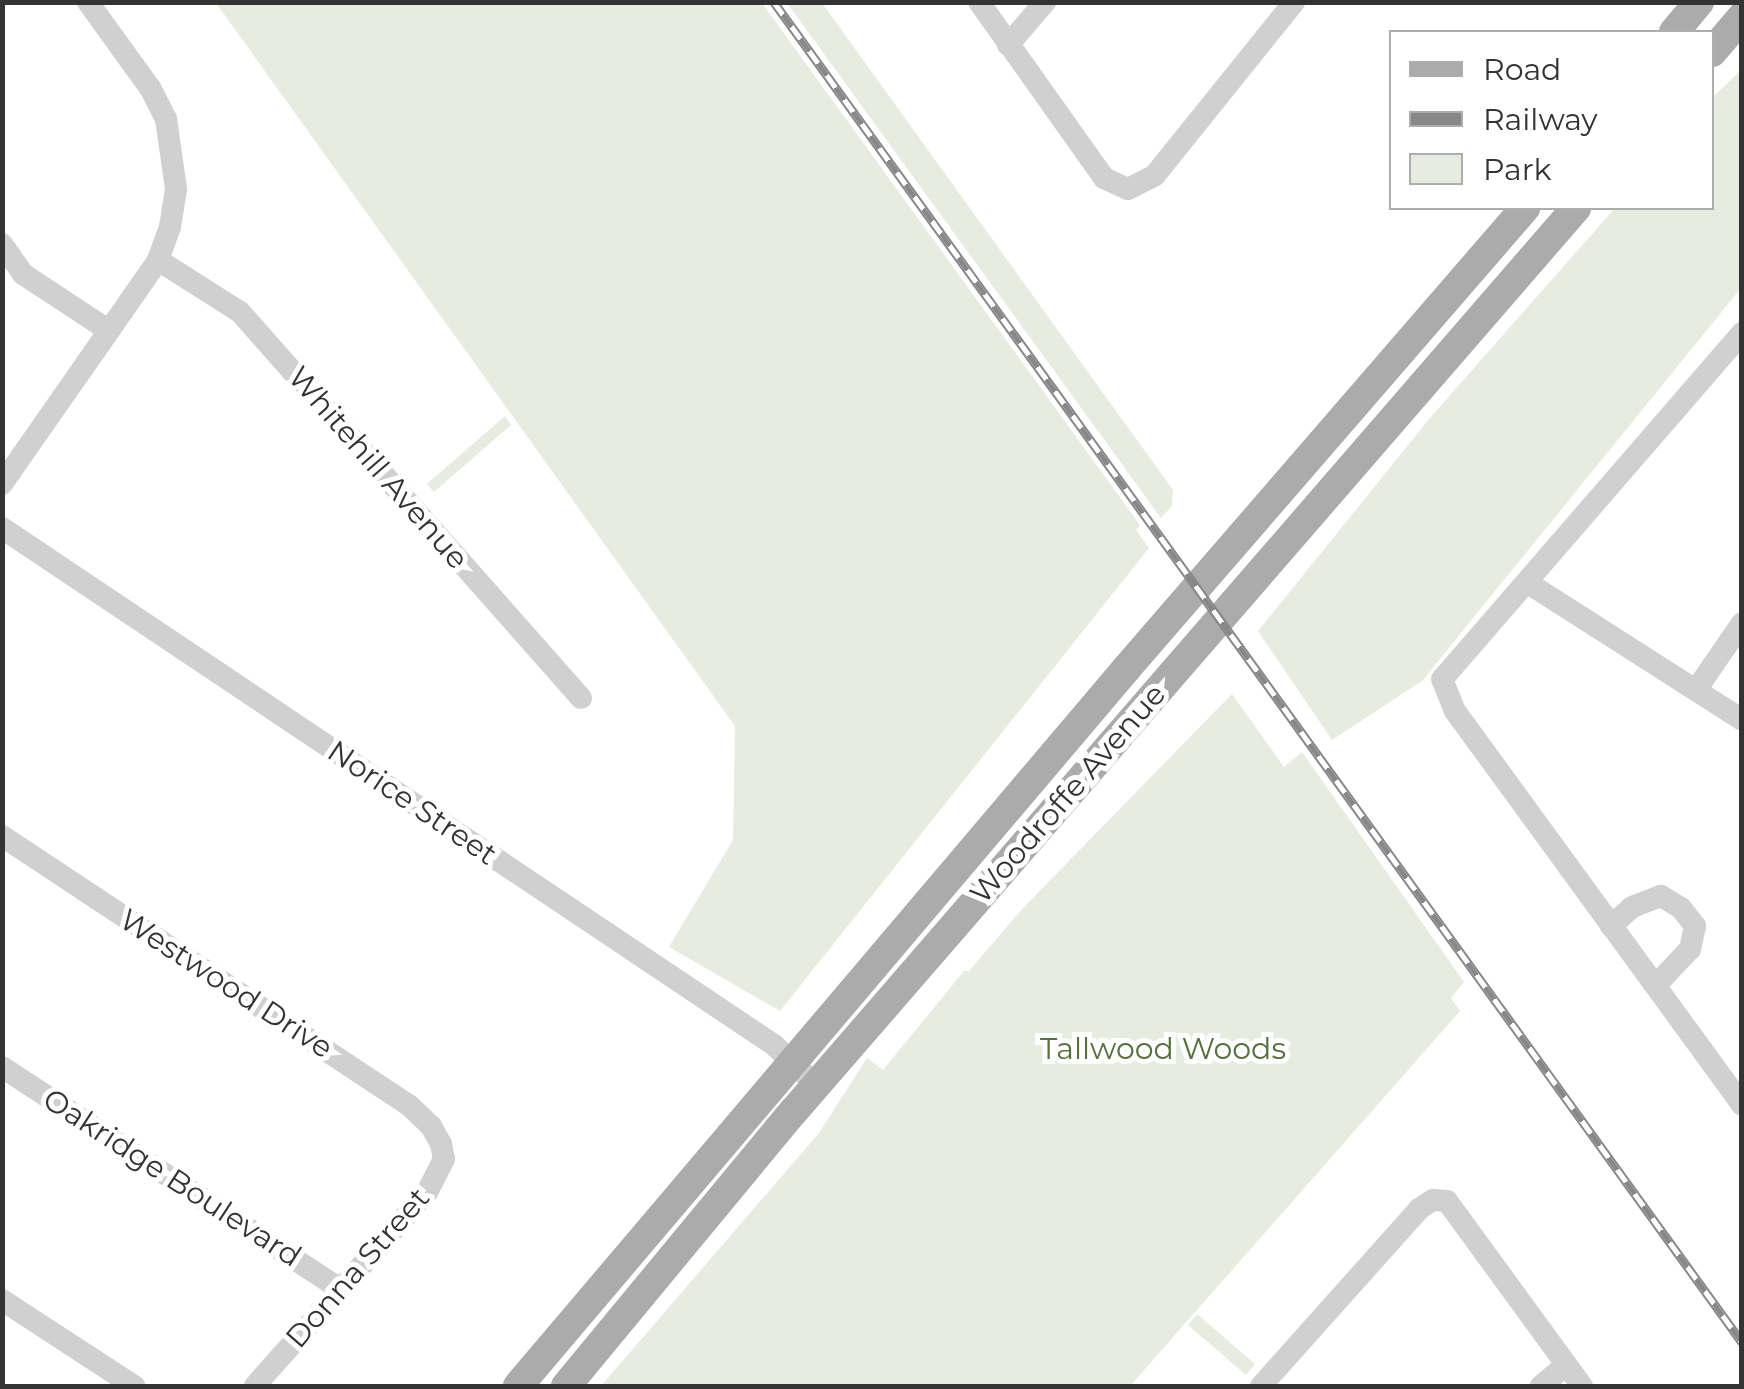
<!DOCTYPE html>
<html>
<head>
<meta charset="utf-8">
<style>
	body { margin:0 }
	#map { position:relative; width:1744px; height:1389px; overflow:hidden; background:#fff; font-family:Montserrat,sans-serif }
	div>[style] { position:absolute }
	.green>* { inset:0; background:#e6ecdf }
	.minor>* { height:22px; margin:-11px; padding:0 11px; transform-origin:11px; border-radius:11px; background:#d0d0d0 }
	.major>* { height:30px; margin:-15px; padding:0 15px; transform-origin:15px; border-radius:15px; background:#ababab }
	.rail>* { height:9px; margin-top:-4.5px; transform-origin:0; background:repeating-linear-gradient(90deg,#fff 0 15px,#888 0 30px); box-sizing:border-box; border-block:2px solid #888 }
	span { translate:-50% -50%; white-space:nowrap; text-align:center; line-height:1.15; -webkit-text-stroke:10px #fff; paint-order:stroke }
	.street-label { font-size:30px; color:#333 }
	.park-label { font-size:30px; color:#56703f }
	.frame { position:absolute; inset:0; border:5px solid #333; pointer-events:none }
	.legend { position:absolute; left:1389px; top:30px; width:325px; height:180px; box-sizing:border-box; background:#fff; border:2px solid #adadad; margin:0; padding:12px 18px; list-style:none; font-size:30px; color:#333 }
	.legend li { display:flex; align-items:center; gap:20px; height:50px }
	.legend b { width:50px; border:2px solid #adadad }
</style>
</head>
<body>
<div id="map">
	<div class="green">
		<div style="clip-path:polygon(216px 3px,762px 3px,1140px 525px,1136px 530px,1149px 548px,780px 1011px,669px 947px,733px 840px,735px 726px)"></div>
		<div style="clip-path:polygon(787px 3px,822px 3px,1173px 490px,1172px 506px,1161px 518px)"></div>
		<div style="clip-path:polygon(1741px 70px,1741px 288px,1422px 681px,1332px 740px,1258px 631px,1430px 418px,1615px 208px,1712px 208px,1712px 98px)"></div>
		<div style="clip-path:polygon(505px 416px,511px 425px,434px 492px,427px 484px)"></div>
		<div style="clip-path:polygon(1232px 694px,1284px 767px,1302px 752px,1464px 982px,1451px 998px,1460px 1011px,1130px 1386px,601px 1386px,819px 1133px,867px 1058px,883px 1070px,964px 971px,969px 971px,1023px 908px)"></div>
		<div style="clip-path:polygon(1197px 1314px,1255px 1364px,1246px 1375px,1188px 1325px)"></div>
	</div>
	<div class="minor">
		<div style="left:979px;top:2px;width:216px;rotate:54.6deg"></div>
		<div style="left:1104px;top:178px;width:26px;rotate:25deg"></div>
		<div style="left:1128px;top:189px;width:30px;rotate:-27deg"></div>
		<div style="left:1155px;top:175px;width:222px;rotate:-51.2deg"></div>
		<div style="left:1008px;top:45px;width:57px;rotate:-49.3deg"></div>
		<div style="left:2px;top:244px;width:37px;rotate:55deg"></div>
		<div style="left:23px;top:274px;width:102px;rotate:33.4deg"></div>
		<div style="left:158px;top:260px;width:97px;rotate:32.4deg"></div>
		<div style="left:240px;top:312px;width:515px;rotate:48.54deg"></div>
		<div style="left:1742px;top:333px;width:458px;rotate:130.9deg"></div>
		<div style="left:1442px;top:679px;width:35px;rotate:68deg"></div>
		<div style="left:1455px;top:711px;width:487px;rotate:53.9deg"></div>
		<div style="left:2px;top:484px;width:273px;rotate:-55.1deg"></div>
		<div style="left:158px;top:260px;width:35px;rotate:-70deg"></div>
		<div style="left:170px;top:227px;width:38px;rotate:-81deg"></div>
		<div style="left:176px;top:189px;width:71px;rotate:-98.1deg"></div>
		<div style="left:166px;top:119px;width:35px;rotate:-117deg"></div>
		<div style="left:150px;top:88px;width:106px;rotate:-125.8deg"></div>
		<div style="left:2px;top:528px;width:929px;rotate:33.81deg"></div>
		<div style="left:774px;top:1045px;width:58px;rotate:43.6deg"></div>
		<div style="left:1528px;top:583px;width:254px;rotate:32.6deg"></div>
		<div style="left:1696px;top:690px;width:81px;rotate:-55.5deg"></div>
		<div style="left:2px;top:836px;width:489px;rotate:33.5deg"></div>
		<div style="left:410px;top:1106px;width:29px;rotate:44deg"></div>
		<div style="left:431px;top:1126px;width:21px;rotate:61deg"></div>
		<div style="left:441px;top:1144px;width:15px;rotate:79deg"></div>
		<div style="left:444px;top:1159px;width:37px;rotate:117deg"></div>
		<div style="left:427px;top:1192px;width:259px;rotate:131.6deg"></div>
		<div style="left:1611px;top:926px;width:28px;rotate:-42deg"></div>
		<div style="left:1632px;top:907px;width:31px;rotate:-21deg"></div>
		<div style="left:1661px;top:896px;width:23px;rotate:31deg"></div>
		<div style="left:1681px;top:908px;width:23px;rotate:52deg"></div>
		<div style="left:1695px;top:926px;width:24px;rotate:102deg"></div>
		<div style="left:1690px;top:949px;width:50px;rotate:133.4deg"></div>
		<div style="left:2px;top:1067px;width:406px;rotate:33.3deg"></div>
		<div style="left:2px;top:1300px;width:158px;rotate:33.1deg"></div>
		<div style="left:1261px;top:1386px;width:237px;rotate:-48.2deg"></div>
		<div style="left:1419px;top:1209px;width:17px;rotate:-33deg"></div>
		<div style="left:1433px;top:1200px;width:14px;rotate:4deg"></div>
		<div style="left:1447px;top:1201px;width:229px;rotate:53.9deg"></div>
		<div style="left:1541px;top:1386px;width:33px;rotate:-40deg"></div>
	</div>
	<div class="major">
		<div style="left:1674px;top:32px;width:39px;rotate:-50deg"></div>
		<div style="left:1712px;top:52px;width:46px;rotate:-49.4deg"></div>
		<div style="left:518px;top:1386px;width:940px;rotate:-49.7deg"></div>
		<div style="left:1126px;top:669px;width:610px;rotate:-49.12deg"></div>
		<div style="left:566px;top:1386px;width:356px;rotate:-50.4deg"></div>
		<div style="left:793px;top:1112px;width:1196px;rotate:-49.1deg"></div>
	</div>
	<div class="rail">
		<div style="left:774px;top:2px;width:1653px;rotate:54.16deg"></div>
	</div>
	<div class="street-label">
		<span style="left:378px;top:468px;rotate:49deg">Whitehill Avenue</span>
		<span style="left:1068px;top:794px;rotate:-49deg">Woodroffe Avenue</span>
		<span style="left:412px;top:803px;rotate:34deg">Norice Street</span>
		<span style="left:226px;top:984px;rotate:33deg">Westwood Drive</span>
		<span style="left:172px;top:1178px;rotate:33deg">Oakridge Boulevard</span>
		<span style="left:358px;top:1268px;rotate:-49deg">Donna Street</span>
	</div>
	<div class="park-label">
		<span style="left:1163px;top:1049px">Tallwood Woods</span>
	</div>
	<div class="frame"></div>
	<ul class="legend">
	<li><b style="height:12px;background:#ababab"></b>Road</li>
	<li><b style="height:12px;background:#888"></b>Railway</li>
	<li><b style="height:28px;background:#e6ecdf"></b>Park</li>
	</ul>
</div>
</body>
</html>
